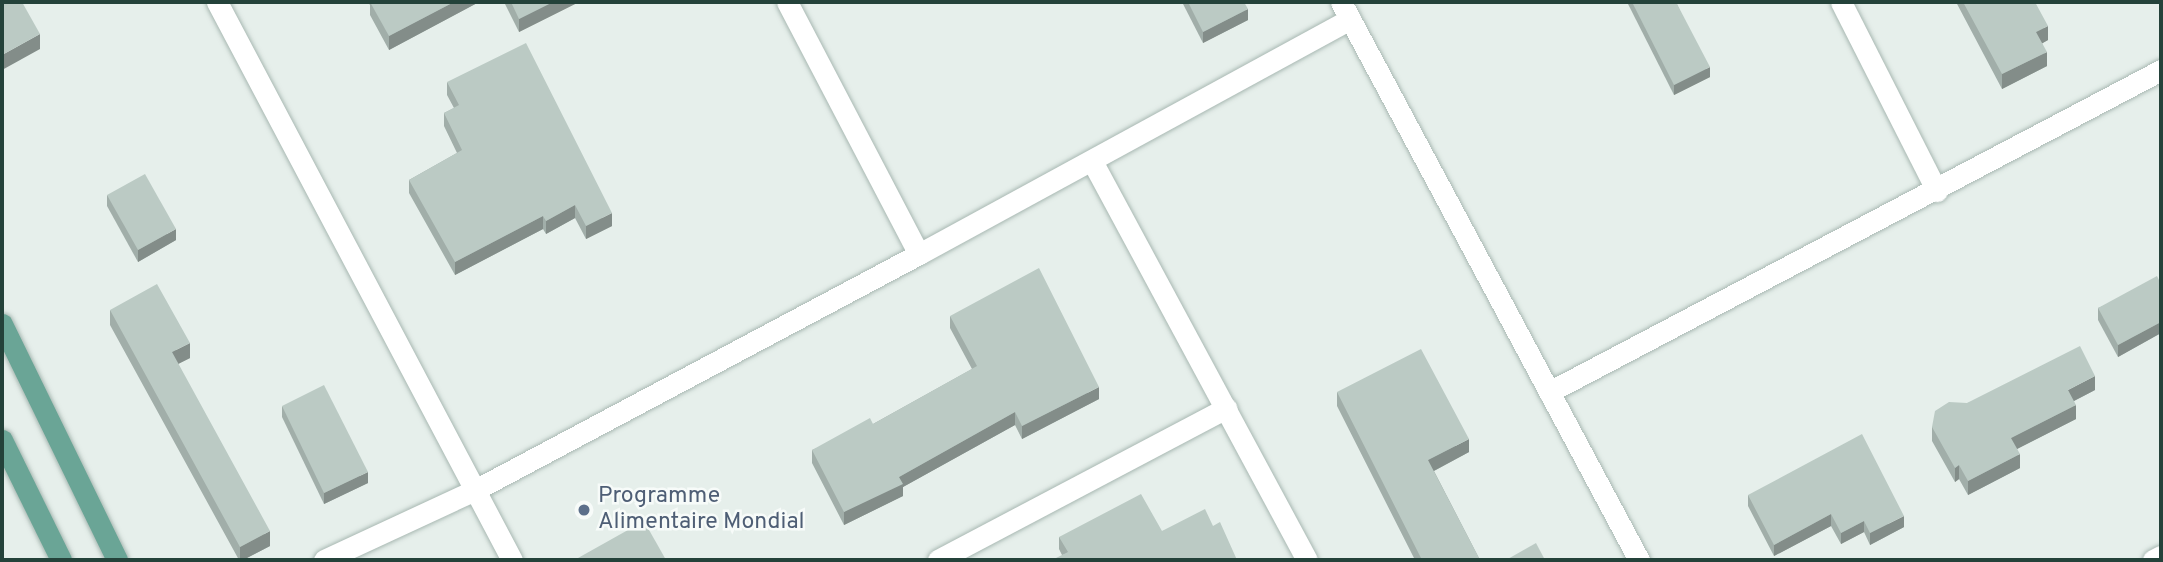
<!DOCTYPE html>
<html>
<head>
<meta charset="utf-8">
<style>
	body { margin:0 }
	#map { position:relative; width:2163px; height:562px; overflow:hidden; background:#e6efeb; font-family:Overpass,sans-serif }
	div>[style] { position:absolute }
	.roads { filter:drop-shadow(0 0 2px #a8b8b2) drop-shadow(0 0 2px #a8b8b2) }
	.minor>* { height:21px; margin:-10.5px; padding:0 10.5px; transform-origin:10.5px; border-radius:10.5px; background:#fff }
	.primary>* { height:21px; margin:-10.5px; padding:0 10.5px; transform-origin:10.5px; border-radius:10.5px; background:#6aa596 }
	.wall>* { inset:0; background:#a1aea9 }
	.shaded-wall>* { inset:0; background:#838d89 }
	.building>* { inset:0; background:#bbcac4 }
	.dots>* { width:19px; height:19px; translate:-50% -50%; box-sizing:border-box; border:4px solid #f7fbf9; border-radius:50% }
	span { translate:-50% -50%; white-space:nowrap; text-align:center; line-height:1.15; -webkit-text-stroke:5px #f7fbf9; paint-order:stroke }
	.service-label { font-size:23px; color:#4e5e75 }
	.left { translate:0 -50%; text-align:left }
	.frame { position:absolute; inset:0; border:4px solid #24423a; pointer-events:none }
</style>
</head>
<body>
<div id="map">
	<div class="roads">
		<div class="minor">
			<div style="left:217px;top:2px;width:631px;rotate:62.14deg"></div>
			<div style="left:787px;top:2px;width:284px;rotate:62.4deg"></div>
			<div style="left:1341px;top:2px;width:633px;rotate:61.9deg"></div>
			<div style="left:1841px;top:2px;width:212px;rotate:63.1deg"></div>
			<div style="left:1092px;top:161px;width:453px;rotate:61.7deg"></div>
			<div style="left:1549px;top:392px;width:692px;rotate:-27.75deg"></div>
			<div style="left:324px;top:560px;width:166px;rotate:-24.9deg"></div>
			<div style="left:475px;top:490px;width:503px;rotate:-27.99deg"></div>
			<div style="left:919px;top:254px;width:491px;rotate:-28.6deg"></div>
			<div style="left:938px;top:560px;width:326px;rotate:-27.8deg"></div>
			<div style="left:2153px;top:560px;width:9px;rotate:-27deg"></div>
		</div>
		<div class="primary">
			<div style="left:2px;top:324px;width:263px;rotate:64deg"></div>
			<div style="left:2px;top:440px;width:134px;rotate:63.8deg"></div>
		</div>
	</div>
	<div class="wall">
		<div style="clip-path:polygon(368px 2px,479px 2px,389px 50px,370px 15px,370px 5px)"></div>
		<div style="clip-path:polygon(504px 2px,579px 2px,519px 32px)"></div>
		<div style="clip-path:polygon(1182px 2px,1244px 2px,1248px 20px,1203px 43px)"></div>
		<div style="clip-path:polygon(1627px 2px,1676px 2px,1710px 77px,1674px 95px)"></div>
		<div style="clip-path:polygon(1956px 2px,2035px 2px,2048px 40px,2042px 43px,2047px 66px,2002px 89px)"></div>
		<div style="clip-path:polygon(447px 82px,612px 226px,586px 239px,575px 218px,546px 234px,543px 229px,455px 275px,409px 193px,409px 180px,457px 153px,444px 126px,444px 113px,454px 108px,447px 95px)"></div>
		<div style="clip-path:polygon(107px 195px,176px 240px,138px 262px,107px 206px)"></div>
		<div style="clip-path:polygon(2161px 284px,2161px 333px,2118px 357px,2098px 320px,2098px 308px)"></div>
		<div style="clip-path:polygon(110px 310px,190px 358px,178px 364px,270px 546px,243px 560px,239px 560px,110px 325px)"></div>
		<div style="clip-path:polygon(950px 316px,1099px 399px,1022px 439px,1015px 425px,903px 487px,903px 496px,844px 525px,812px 463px,812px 450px,873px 424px,972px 369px,950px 328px)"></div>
		<div style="clip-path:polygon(2095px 390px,2074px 401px,2076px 419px,2017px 449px,2020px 468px,1968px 495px,1959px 479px,1955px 482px,1932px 441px,1932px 427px,1967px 403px)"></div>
		<div style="clip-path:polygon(1337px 392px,1469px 452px,1434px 471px,1480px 560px,1415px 560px,1337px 406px)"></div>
		<div style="clip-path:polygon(282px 406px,368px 483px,324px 504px,282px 417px)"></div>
		<div style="clip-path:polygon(1748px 495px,1904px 527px,1870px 545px,1864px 532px,1841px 544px,1831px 526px,1774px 556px,1748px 506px)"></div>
		<div style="clip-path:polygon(1213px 526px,1062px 555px,1059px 549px,1059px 537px,1162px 531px)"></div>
	</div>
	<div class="shaded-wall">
		<div style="clip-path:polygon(454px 2px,479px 2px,389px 50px,389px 36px)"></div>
		<div style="clip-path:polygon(553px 2px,579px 2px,519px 32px,519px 19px)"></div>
		<div style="clip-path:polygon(1248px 9px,1248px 20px,1203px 43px,1203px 32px)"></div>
		<div style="clip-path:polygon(2048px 26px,2048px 40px,2036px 47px,2036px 32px)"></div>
		<div style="clip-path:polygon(40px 34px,40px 49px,2px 70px,2px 55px)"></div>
		<div style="clip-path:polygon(2047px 52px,2047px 66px,2002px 89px,2002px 74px)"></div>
		<div style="clip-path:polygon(1710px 67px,1710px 77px,1674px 95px,1674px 85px)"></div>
		<div style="clip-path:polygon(575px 205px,575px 218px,546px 234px,546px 221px)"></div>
		<div style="clip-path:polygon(612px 213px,612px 226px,586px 239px,586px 226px)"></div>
		<div style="clip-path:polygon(543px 216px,543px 229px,455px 275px,455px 262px)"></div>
		<div style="clip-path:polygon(176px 229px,176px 240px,138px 262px,138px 250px)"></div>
		<div style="clip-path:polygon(2161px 322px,2161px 333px,2118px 357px,2118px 345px)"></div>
		<div style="clip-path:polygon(190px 343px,190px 358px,172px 367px,172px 352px)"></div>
		<div style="clip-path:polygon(2095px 376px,2095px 390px,2068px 404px,2068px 390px)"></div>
		<div style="clip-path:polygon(1099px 387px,1099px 399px,1022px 439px,1022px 426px)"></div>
		<div style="clip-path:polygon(2076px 405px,2076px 419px,2011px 452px,2011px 438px)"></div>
		<div style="clip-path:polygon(1015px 412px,1015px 425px,903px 487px,903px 496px,844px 525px,844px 512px,899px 477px)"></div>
		<div style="clip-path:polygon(1469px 439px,1469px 452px,1428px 474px,1428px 460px)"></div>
		<div style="clip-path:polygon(2020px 454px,2020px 468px,1968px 495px,1968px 481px)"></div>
		<div style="clip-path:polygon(1959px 465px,1959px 479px,1955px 482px,1955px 468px)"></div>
		<div style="clip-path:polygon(368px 472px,368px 483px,324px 504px,324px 493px)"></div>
		<div style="clip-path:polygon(1831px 514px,1831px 526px,1774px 556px,1774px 545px)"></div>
		<div style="clip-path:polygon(1904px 516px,1904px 527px,1870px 545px,1870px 533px)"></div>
		<div style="clip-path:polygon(1864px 521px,1864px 532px,1841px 544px,1841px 533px)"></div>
		<div style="clip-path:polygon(270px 531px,270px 546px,243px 560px,240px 560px,240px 547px)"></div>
	</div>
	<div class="building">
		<div style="clip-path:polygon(2px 2px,22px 2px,40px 34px,2px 55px)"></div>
		<div style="clip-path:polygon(370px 2px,454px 2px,389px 36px)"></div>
		<div style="clip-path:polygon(511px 2px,553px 2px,519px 19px)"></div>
		<div style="clip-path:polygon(1188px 2px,1244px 2px,1248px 9px,1203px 32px)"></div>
		<div style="clip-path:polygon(1632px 2px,1676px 2px,1710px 67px,1674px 85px)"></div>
		<div style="clip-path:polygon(1963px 2px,2035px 2px,2048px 26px,2036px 32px,2047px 52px,2002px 74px)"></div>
		<div style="clip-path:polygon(526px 43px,612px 213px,586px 226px,575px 205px,546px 221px,543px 216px,455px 262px,409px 180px,462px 150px,444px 113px,459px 105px,447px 82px)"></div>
		<div style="clip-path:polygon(145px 174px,176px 229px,138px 250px,107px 195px)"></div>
		<div style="clip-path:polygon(1039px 268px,1099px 387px,1022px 426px,1015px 412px,899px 477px,903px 484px,844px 512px,812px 450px,870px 418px,873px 424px,977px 366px,950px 316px)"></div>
		<div style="clip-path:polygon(2157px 276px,2161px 284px,2161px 322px,2118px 345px,2098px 308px)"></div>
		<div style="clip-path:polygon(157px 284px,190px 343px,172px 352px,270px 531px,240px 547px,110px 310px)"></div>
		<div style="clip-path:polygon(2080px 346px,2095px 376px,2068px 390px,2076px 405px,2011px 438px,2020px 454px,1968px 481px,1959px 465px,1955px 468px,1932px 427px,1935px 411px,1949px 402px,1967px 403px)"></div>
		<div style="clip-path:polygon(1421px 349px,1469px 439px,1428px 460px,1480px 560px,1422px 560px,1337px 392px)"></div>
		<div style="clip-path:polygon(324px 385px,368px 472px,324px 493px,282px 406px)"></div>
		<div style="clip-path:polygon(1862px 434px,1904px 516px,1870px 533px,1864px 521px,1841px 533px,1831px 514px,1774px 545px,1748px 495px)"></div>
		<div style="clip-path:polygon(1141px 494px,1162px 531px,1205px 509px,1213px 526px,1220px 522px,1237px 560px,1054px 560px,1054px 559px,1068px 552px,1059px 537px)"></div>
		<div style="clip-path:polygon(644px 521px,666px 560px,580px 560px,578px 558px)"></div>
		<div style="clip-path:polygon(1536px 543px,1545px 560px,1506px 560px)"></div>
	</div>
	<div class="dots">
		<div style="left:584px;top:510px;background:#5c6f8a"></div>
	</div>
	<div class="service-label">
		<span class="left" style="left:598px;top:510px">Programme<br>Alimentaire Mondial</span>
	</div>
	<div class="frame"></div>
</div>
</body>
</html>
